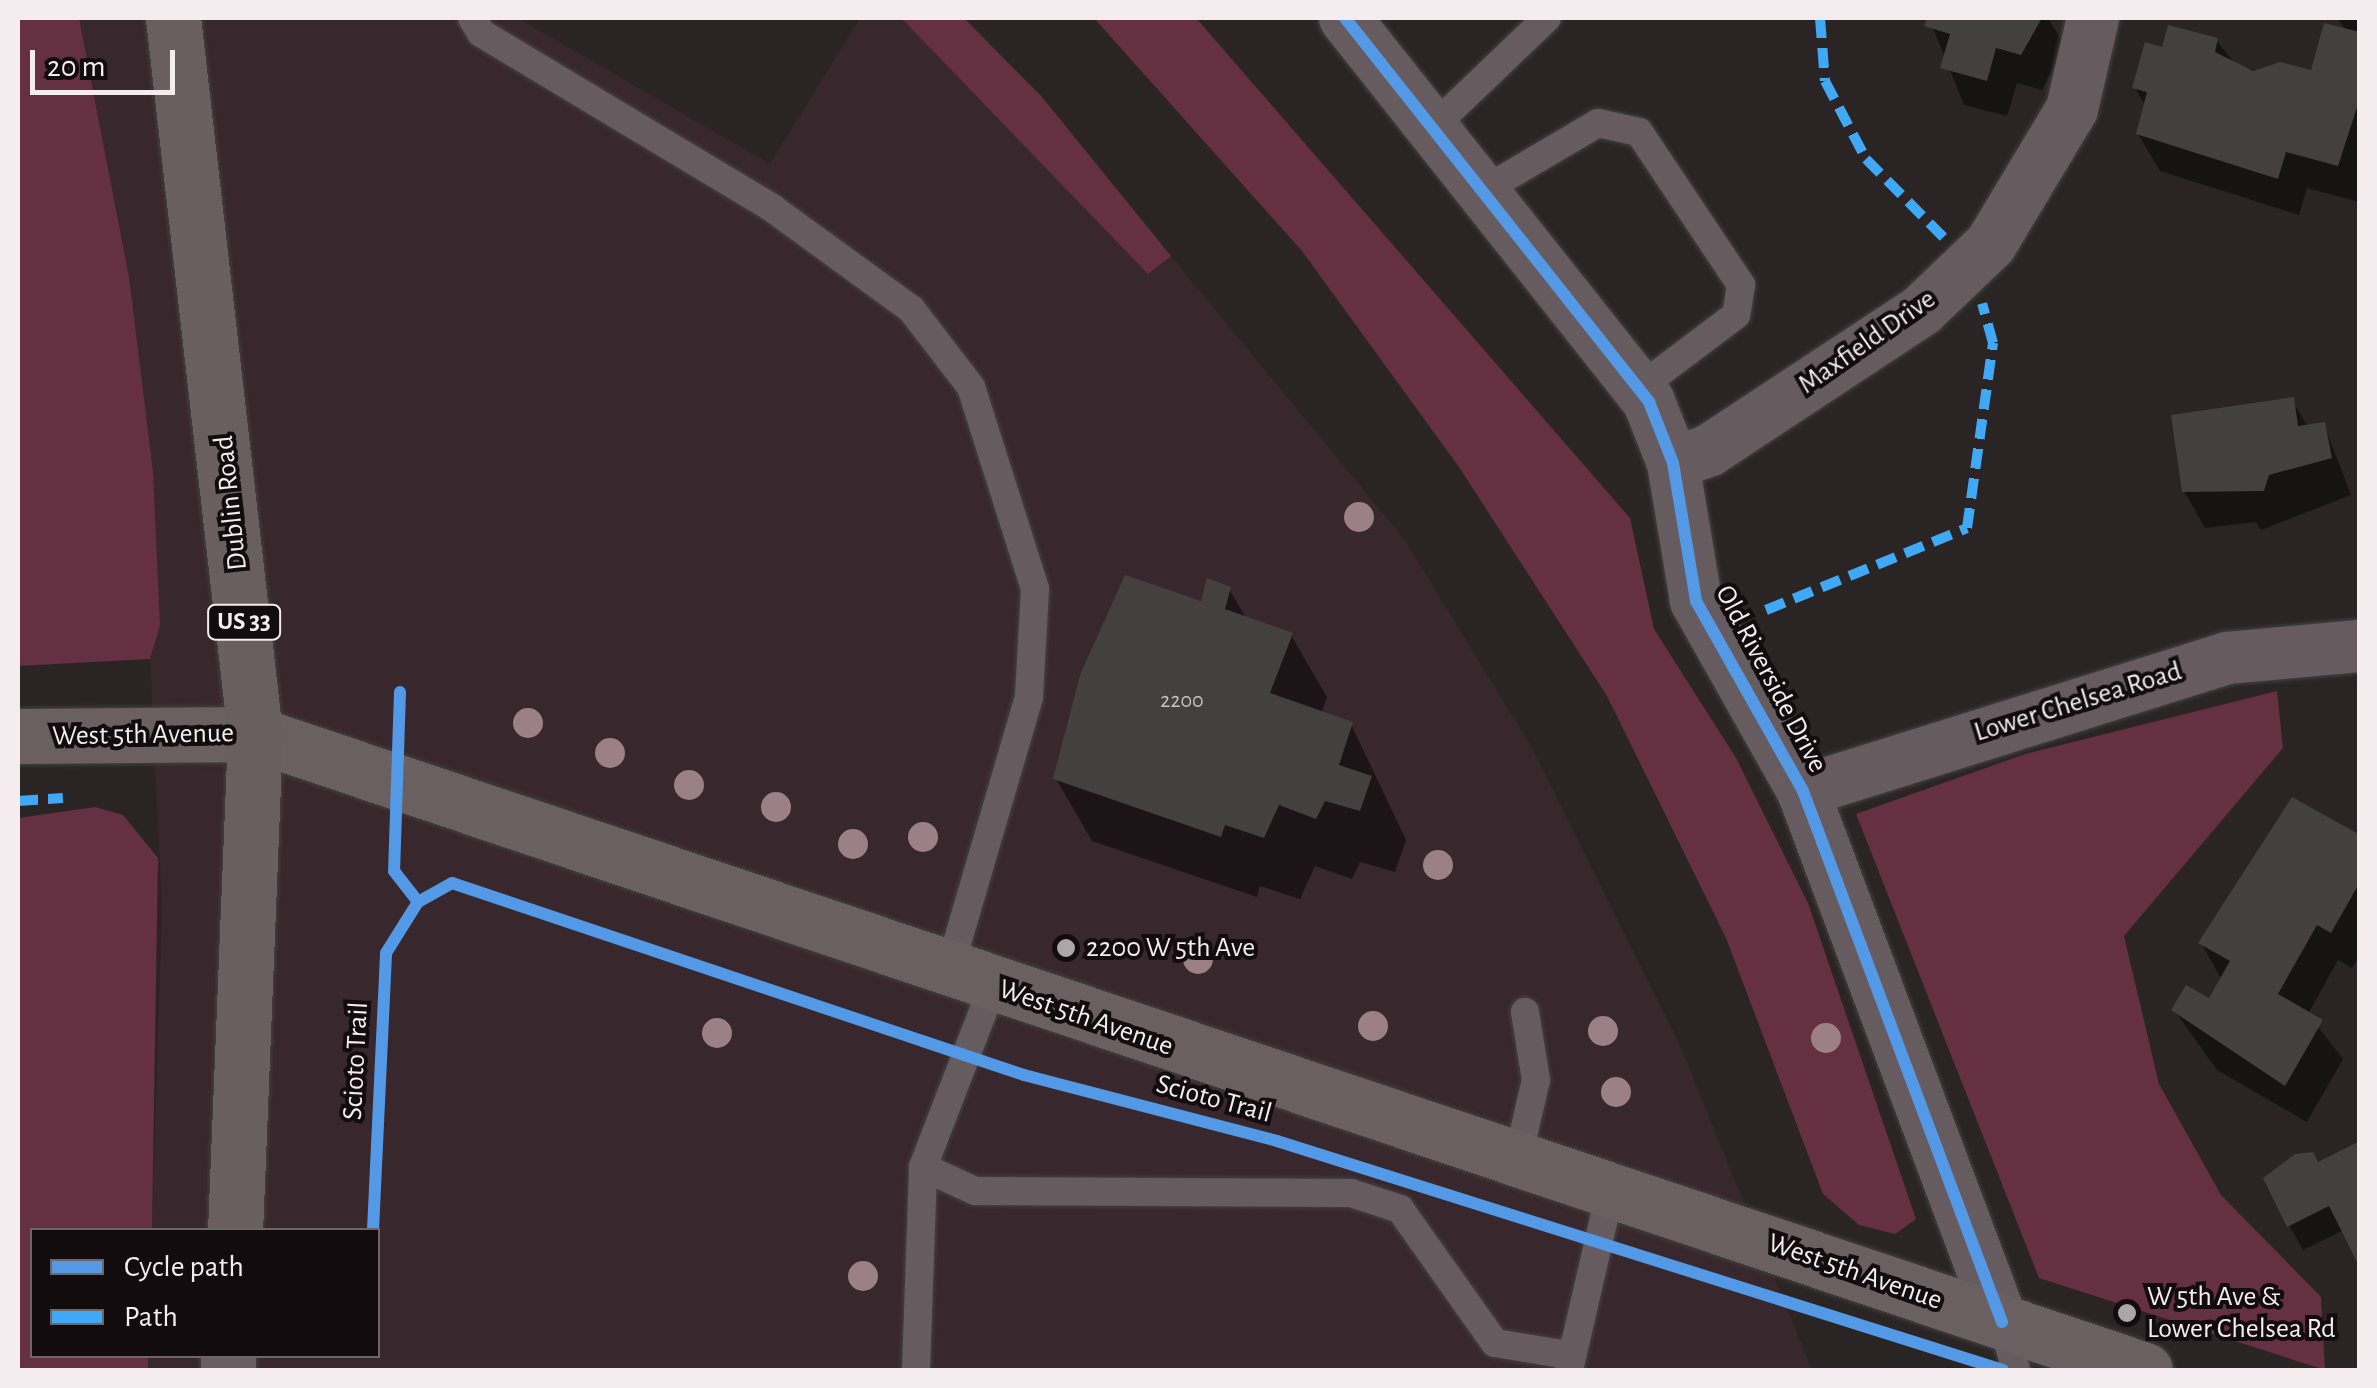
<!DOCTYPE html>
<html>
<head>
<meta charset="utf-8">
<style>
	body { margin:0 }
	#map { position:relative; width:2377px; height:1388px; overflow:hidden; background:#2a2425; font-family:"Alegreya Sans",sans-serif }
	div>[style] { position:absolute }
	.built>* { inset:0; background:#38272c }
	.green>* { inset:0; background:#653042 }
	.shadow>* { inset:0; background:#0007 }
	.building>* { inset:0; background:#444040 }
	.roads { filter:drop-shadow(0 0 2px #454142) drop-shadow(0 0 2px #454142) }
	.lane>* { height:28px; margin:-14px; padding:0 14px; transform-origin:14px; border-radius:14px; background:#665c60 }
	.street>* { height:52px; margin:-26px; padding:0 26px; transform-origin:26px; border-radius:26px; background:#665c60 }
	.secondary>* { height:55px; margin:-27.5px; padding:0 27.5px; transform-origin:27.5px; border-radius:27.5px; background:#6a6061 }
	.primary>* { height:55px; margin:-27.5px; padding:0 27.5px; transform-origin:27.5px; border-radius:27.5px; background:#695e60 }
	.quiet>* { height:10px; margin-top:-5px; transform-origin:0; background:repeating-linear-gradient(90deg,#3fa9f5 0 20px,transparent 0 30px) }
	.cycleway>* { height:12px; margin:-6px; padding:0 6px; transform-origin:6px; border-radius:6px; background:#5399e6 }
	.trees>* { width:30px; height:30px; margin:-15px; border-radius:50%; background:#9b8087 }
	.dots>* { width:28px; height:28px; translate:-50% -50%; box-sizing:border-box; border:5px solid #120c0e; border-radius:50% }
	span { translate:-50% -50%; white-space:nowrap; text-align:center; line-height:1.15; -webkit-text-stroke:8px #120c0e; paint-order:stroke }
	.number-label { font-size:22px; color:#c8c1c2 }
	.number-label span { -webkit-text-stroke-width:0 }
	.shield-label span { padding:2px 8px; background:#120c0e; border:2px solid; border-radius:8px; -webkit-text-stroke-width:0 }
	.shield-label { font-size:25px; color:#f4ecee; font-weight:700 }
	.street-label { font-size:28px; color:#f4ecee }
	.poi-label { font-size:28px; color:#f4ecee }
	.left { translate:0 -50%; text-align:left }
	.frame { position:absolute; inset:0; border:20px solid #f4ecee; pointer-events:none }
	.legend { position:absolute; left:30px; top:1228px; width:350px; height:130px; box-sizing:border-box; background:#120c0e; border:2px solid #6c6668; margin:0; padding:12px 18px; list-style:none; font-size:30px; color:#f4ecee }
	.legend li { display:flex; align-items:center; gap:20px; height:50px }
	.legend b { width:50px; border:2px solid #6c6668 }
	.scale { position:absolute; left:30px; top:50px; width:145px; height:45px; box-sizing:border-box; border:5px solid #f4ecee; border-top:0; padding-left:12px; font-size:30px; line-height:35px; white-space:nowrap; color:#f4ecee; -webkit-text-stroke:8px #120c0e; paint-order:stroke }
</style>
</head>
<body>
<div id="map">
	<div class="built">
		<div style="clip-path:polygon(79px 18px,518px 18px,770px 164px,860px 18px,901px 18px,1147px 273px,1171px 256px,1404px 539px,1532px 748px,1679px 1043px,1812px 1370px,148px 1370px,148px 1356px,378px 1356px,378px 1230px,152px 1230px,162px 908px,150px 659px,160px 626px,129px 277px)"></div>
	</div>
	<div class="green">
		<div style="clip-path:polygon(18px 18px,79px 18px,129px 277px,153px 472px,160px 626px,150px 659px,18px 666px)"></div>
		<div style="clip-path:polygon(901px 18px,964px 18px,1042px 97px,1171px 256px,1148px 274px)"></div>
		<div style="clip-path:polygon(1094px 18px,1196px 18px,1630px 518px,1654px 629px,1736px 758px,1808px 903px,1916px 1219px,1895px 1234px,1859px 1225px,1823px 1194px,1726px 938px,1607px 696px,1459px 467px,1302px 251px)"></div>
		<div style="clip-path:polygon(2277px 691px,2283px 748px,2124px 936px,2159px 1084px,2221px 1195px,2321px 1297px,2325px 1370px,2039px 1278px,1856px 814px,2025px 754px)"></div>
		<div style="clip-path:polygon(95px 807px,123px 815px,158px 858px,152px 1230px,32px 1230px,32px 1356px,148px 1356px,148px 1370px,18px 1370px,18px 818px)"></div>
	</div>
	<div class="shadow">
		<div style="clip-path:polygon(1929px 18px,2048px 18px,2065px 46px,2042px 90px,2017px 83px,2007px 116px,1964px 105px)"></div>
		<div style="clip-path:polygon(2338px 18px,2360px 18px,2359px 202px,2307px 188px,2299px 215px,2160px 171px,2138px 134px,2146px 107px,2135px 88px,2164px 50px,2217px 41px,2239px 69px,2313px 73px,2346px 31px)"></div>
		<div style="clip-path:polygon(2292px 400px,2308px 427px,2324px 425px,2351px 495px,2261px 530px,2256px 522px,2205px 528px,2184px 491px)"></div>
		<div style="clip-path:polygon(1229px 589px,1247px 620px,1291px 635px,1327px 697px,1321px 714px,1351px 724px,1406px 840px,1395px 872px,1360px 862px,1352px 879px,1315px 866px,1300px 899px,1260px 886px,1257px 897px,1092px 841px,1056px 779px,1202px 604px)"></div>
		<div style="clip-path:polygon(2360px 838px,2360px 955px,2352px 968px,2338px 960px,2308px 1014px,2343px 1059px,2307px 1122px,2217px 1070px,2174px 1010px,2210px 1002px,2222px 980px,2201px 943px)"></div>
		<div style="clip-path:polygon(2318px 1165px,2344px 1230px,2303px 1250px,2289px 1225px)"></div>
	</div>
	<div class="building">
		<div style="clip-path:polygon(1927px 18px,2042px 18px,2021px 55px,1996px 48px,1987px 81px,1940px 68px,1950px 34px,1924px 26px)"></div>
		<div style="clip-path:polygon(2324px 23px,2360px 32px,2360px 98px,2338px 166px,2286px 152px,2278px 179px,2136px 134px,2147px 92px,2132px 88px,2145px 42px,2162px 47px,2168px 25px,2218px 38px,2215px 52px,2253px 71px,2280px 62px,2311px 70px)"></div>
		<div style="clip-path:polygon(2294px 397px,2298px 426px,2325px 422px,2332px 458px,2269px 475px,2264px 491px,2182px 492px,2171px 415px)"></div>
		<div style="clip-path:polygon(1125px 575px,1201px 601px,1207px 578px,1231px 587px,1225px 609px,1293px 633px,1270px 693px,1353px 722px,1339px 765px,1372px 776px,1360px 811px,1325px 801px,1316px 819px,1279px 805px,1264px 838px,1225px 825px,1221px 837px,1053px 779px,1080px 675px)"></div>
		<div style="clip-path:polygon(2292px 797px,2360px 835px,2360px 882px,2331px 933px,2317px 925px,2278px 994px,2323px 1020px,2285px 1086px,2171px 1010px,2186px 985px,2209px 998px,2230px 961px,2198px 943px)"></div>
		<div style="clip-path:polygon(2360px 1141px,2360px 1268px,2329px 1206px,2287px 1227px,2263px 1178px,2295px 1154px,2313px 1152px,2318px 1162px)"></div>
	</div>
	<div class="roads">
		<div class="lane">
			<div style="left:472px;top:18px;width:17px;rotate:59deg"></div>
			<div style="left:481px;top:33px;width:340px;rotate:31deg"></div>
			<div style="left:772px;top:208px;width:172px;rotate:36deg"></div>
			<div style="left:911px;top:309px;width:98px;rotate:52.4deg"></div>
			<div style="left:971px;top:387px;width:212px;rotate:72.4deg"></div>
			<div style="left:1035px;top:589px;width:108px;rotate:93.2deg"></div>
			<div style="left:1029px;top:697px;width:285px;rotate:106.3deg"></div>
			<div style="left:1434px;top:126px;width:156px;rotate:-43.7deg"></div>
			<div style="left:1486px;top:189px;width:130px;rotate:-30.5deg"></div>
			<div style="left:1598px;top:123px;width:42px;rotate:12.4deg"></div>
			<div style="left:1639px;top:132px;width:184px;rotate:56.3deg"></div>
			<div style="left:1741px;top:285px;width:30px;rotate:99deg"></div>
			<div style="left:1736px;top:315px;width:121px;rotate:143deg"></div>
			<div style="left:1517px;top:1162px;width:84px;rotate:-77deg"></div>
			<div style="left:1536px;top:1080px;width:69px;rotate:-99.2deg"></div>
			<div style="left:923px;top:1167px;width:57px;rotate:24.8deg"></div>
			<div style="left:975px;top:1191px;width:376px;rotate:0.3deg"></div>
			<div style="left:1351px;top:1193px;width:52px;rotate:18.1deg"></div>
			<div style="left:1400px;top:1209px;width:164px;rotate:54.7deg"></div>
			<div style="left:1495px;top:1343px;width:74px;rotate:9.3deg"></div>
			<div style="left:2002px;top:1322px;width:50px;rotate:73.7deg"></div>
			<div style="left:916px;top:1370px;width:203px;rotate:-88deg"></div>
			<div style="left:923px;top:1167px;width:194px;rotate:-68.9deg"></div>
			<div style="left:1569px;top:1370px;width:183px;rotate:-77deg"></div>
		</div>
		<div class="street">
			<div style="left:1345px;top:18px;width:490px;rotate:51.6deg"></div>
			<div style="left:1649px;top:402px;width:66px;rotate:68.5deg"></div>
			<div style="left:1673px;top:463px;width:140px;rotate:80.5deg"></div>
			<div style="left:1696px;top:601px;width:218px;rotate:60.6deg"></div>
			<div style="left:1803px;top:791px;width:567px;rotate:69.46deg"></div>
			<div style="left:1673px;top:463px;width:39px;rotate:-19deg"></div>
			<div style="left:1710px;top:450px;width:254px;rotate:-33.4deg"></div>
			<div style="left:1922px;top:310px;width:95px;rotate:-43.7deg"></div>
			<div style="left:1991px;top:244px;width:157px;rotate:-59deg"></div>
			<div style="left:2072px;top:109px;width:93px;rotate:-77deg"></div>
			<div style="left:1803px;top:791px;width:444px;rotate:-17.4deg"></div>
			<div style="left:2227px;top:658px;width:134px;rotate:-5.2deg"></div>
		</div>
		<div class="secondary">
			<div style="left:18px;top:736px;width:237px;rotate:-0.5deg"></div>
			<div style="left:255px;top:734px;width:1994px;rotate:18.6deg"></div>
		</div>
		<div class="primary">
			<div style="left:173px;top:18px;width:721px;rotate:83.47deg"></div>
			<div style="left:255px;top:734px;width:496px;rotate:92.3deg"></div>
			<div style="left:228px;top:1370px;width:14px;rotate:-90deg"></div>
		</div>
	</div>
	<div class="quiet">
		<div style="left:1820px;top:18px;width:63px;rotate:85.5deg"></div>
		<div style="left:1825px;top:81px;width:88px;rotate:62.3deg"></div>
		<div style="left:1866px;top:159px;width:118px;rotate:45.3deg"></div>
		<div style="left:1766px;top:610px;width:217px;rotate:-22.2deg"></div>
		<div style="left:1967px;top:528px;width:187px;rotate:-82deg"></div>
		<div style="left:1993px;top:343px;width:41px;rotate:-105.4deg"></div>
		<div style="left:18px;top:801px;width:45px;rotate:-3.8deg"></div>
	</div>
	<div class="cycleway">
		<div style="left:1345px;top:18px;width:490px;rotate:51.6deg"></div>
		<div style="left:1649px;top:402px;width:66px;rotate:68.5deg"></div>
		<div style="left:1673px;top:463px;width:140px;rotate:80.5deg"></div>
		<div style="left:1696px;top:601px;width:218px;rotate:60.6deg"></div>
		<div style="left:1803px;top:791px;width:567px;rotate:69.46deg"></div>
		<div style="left:400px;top:692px;width:179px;rotate:91.9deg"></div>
		<div style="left:394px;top:871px;width:39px;rotate:52deg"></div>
		<div style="left:373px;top:1230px;width:277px;rotate:-87.3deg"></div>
		<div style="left:386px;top:953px;width:60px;rotate:-57.9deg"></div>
		<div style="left:418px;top:902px;width:39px;rotate:-29deg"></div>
		<div style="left:452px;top:883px;width:603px;rotate:18.56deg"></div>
		<div style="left:1024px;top:1075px;width:261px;rotate:14.6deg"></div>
		<div style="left:1277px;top:1141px;width:761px;rotate:17.51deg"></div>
	</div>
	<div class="trees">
		<div style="left:1359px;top:517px"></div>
		<div style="left:528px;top:723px"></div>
		<div style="left:610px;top:753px"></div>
		<div style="left:689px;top:785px"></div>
		<div style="left:776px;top:807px"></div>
		<div style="left:923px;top:837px"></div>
		<div style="left:853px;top:844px"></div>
		<div style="left:1438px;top:865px"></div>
		<div style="left:1198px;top:959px"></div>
		<div style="left:1373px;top:1026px"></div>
		<div style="left:1603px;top:1031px"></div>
		<div style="left:717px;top:1033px"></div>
		<div style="left:1826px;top:1038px"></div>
		<div style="left:1616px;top:1092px"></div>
		<div style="left:863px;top:1276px"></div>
	</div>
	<div class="dots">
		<div style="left:1066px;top:948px;background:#ada6a8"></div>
		<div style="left:2127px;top:1313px;background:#ada6a8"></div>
	</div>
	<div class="number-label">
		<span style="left:1182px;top:701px">2200</span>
	</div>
	<div class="shield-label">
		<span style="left:244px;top:622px">US 33</span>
	</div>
	<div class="street-label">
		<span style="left:1867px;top:342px;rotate:-35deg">Maxfield Drive</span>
		<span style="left:231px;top:503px;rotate:-96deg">Dublin Road</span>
		<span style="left:1771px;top:679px;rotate:62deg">Old Riverside Drive</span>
		<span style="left:2078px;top:702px;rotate:-17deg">Lower Chelsea Road</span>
		<span style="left:143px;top:735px;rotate:-1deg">West 5th Avenue</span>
		<span style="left:1086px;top:1018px;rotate:19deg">West 5th Avenue</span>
		<span style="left:356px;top:1061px;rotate:-87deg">Scioto Trail</span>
		<span style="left:1214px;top:1099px;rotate:15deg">Scioto Trail</span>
		<span style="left:1855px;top:1272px;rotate:19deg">West 5th Avenue</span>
	</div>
	<div class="poi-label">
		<span class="left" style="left:1086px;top:948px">2200 W 5th Ave</span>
		<span class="left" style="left:2147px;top:1313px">W 5th Ave &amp;<br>Lower Chelsea Rd</span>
	</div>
	<div class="frame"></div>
	<ul class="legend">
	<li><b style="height:12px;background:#5399e6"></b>Cycle path</li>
	<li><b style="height:12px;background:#3fa9f5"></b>Path</li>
	</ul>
	<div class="scale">20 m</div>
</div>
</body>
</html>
